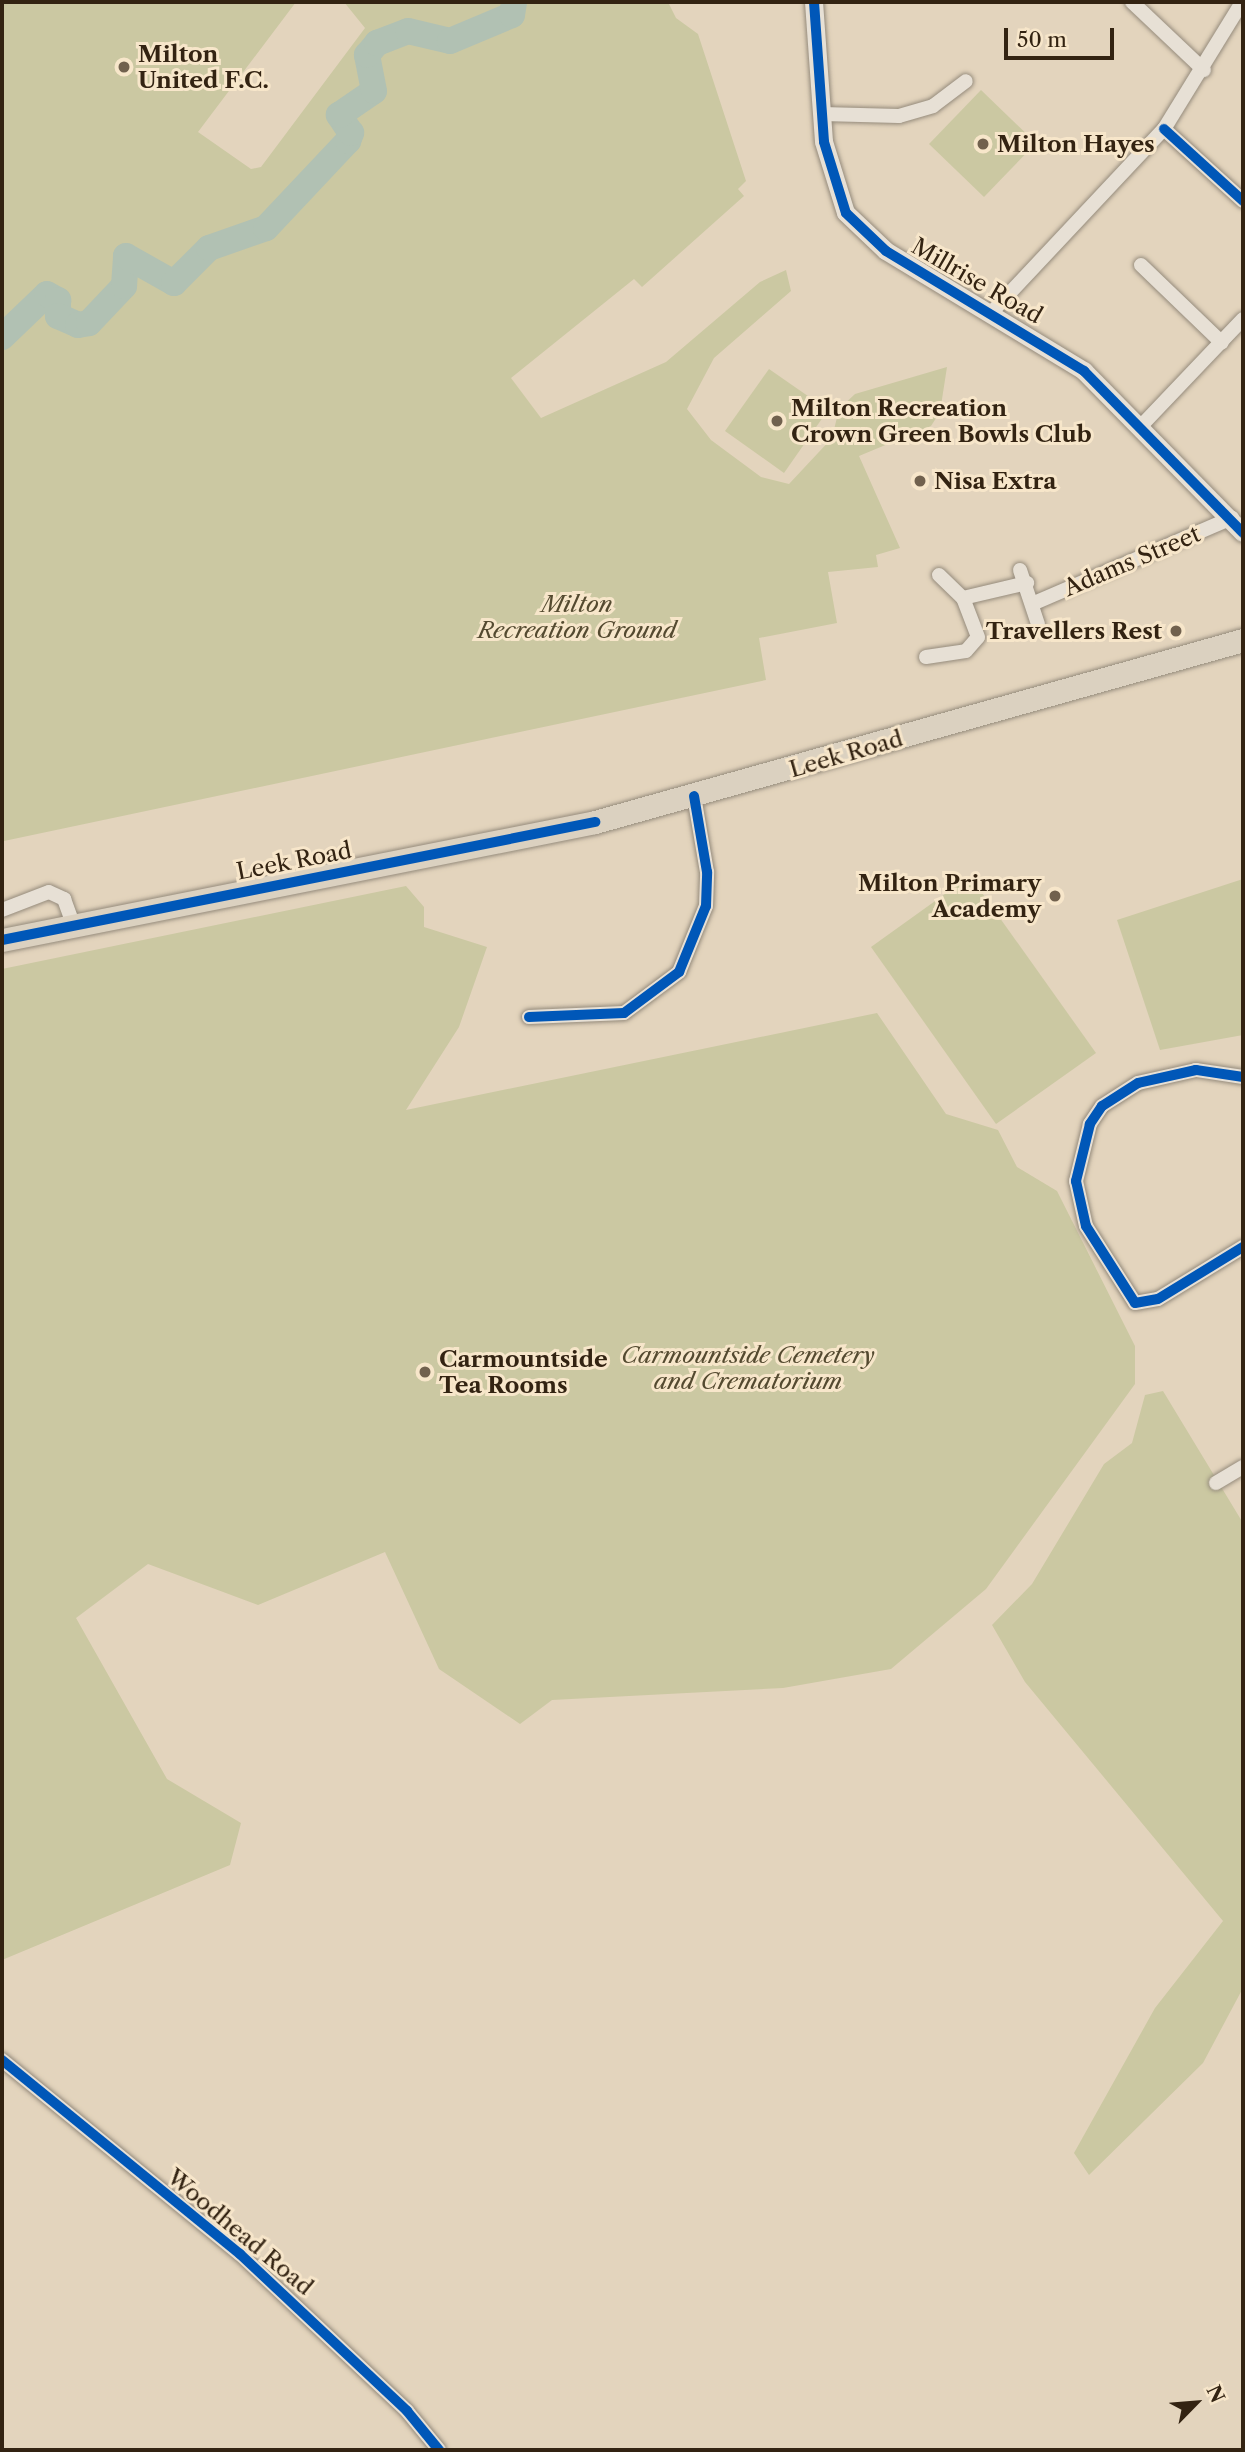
<!DOCTYPE html>
<html>
<head>
<meta charset="utf-8">
<style>
	body { margin:0 }
	#map { position:relative; width:1245px; height:2452px; overflow:hidden; background:#e3d4bd; font-family:"Libre Caslon Text",serif }
	div>[style] { position:absolute }
	.green>* { inset:0; background:#cbc8a2 }
	.river>* { height:26px; margin:-13px; padding:0 13px; transform-origin:13px; border-radius:13px; background:#b1c1b3 }
	.roads { filter:drop-shadow(0 0 2px #958b7c) drop-shadow(0 0 2px #958b7c) }
	.minor>* { height:14px; margin:-7px; padding:0 7px; transform-origin:7px; border-radius:7px; background:#e7e0d5 }
	.tertiary>* { height:18px; margin:-9px; padding:0 9px; transform-origin:9px; border-radius:9px; background:#e7e0d5 }
	.primary>* { height:23px; margin:-11.5px; padding:0 11.5px; transform-origin:11.5px; border-radius:11.5px; background:#dbd1c0 }
	.cycleway>* { height:10px; margin:-5px; padding:0 5px; transform-origin:5px; border-radius:5px; background:#0057b8 }
	.dots>* { width:19px; height:19px; translate:-50% -50%; box-sizing:border-box; border:4px solid #f7e6ca; border-radius:50% }
	span { translate:-50% -50%; white-space:nowrap; text-align:center; line-height:1.15; -webkit-text-stroke:6px #f7e6ca; paint-order:stroke }
	.poi-label { font-size:23px; color:#332312; font-weight:700 }
	.left { translate:0 -50%; text-align:left }
	.right { translate:-100% -50%; text-align:right }
	.street-label { font-size:23px; color:#332312 }
	.park-label { font-size:23px; color:#544a30; font-style:italic }
	.frame { position:absolute; inset:0; border:4px solid #332312; pointer-events:none }
	.north { position:absolute; left:1161px; top:2368px; width:70px; height:70px; -webkit-text-stroke:5px #f7e6ca; paint-order:stroke; rotate:65deg; font-size:19px; font-weight:700; line-height:28px; text-align:center; color:#332312 }
	.north::after { content:''; display:block; margin:auto; width:24px; height:32px; background:#332312; clip-path:polygon(50% 0,100% 100%,50% 72%,0 100%) }
	.scale { position:absolute; left:1004px; top:28px; width:110px; height:32px; box-sizing:border-box; border:4px solid #332312; border-top:0; padding-left:9px; font-size:21px; line-height:24px; white-space:nowrap; color:#332312; -webkit-text-stroke:5px #f7e6ca; paint-order:stroke }
</style>
</head>
<body>
<div id="map">
	<div class="green">
		<div style="clip-path:polygon(2px 2px,296px 2px,198px 132px,251px 169px,261px 167px,365px 28px,344px 2px,668px 2px,676px 18px,698px 34px,746px 181px,738px 189px,744px 196px,642px 287px,634px 279px,511px 378px,541px 418px,666px 362px,760px 282px,786px 270px,791px 291px,714px 358px,687px 409px,711px 440px,761px 477px,789px 484px,832px 438px,839px 409px,855px 394px,947px 367px,940px 412px,931px 426px,859px 456px,900px 548px,876px 555px,878px 567px,828px 572px,837px 623px,759px 638px,766px 680px,4px 841px)"></div>
		<div style="clip-path:polygon(981px 90px,1036px 143px,984px 197px,929px 144px)"></div>
		<div style="clip-path:polygon(769px 369px,828px 410px,784px 473px,725px 431px)"></div>
		<div style="clip-path:polygon(970px 876px,1096px 1053px,996px 1124px,871px 947px)"></div>
		<div style="clip-path:polygon(1243px 879px,1243px 1035px,1160px 1050px,1117px 920px)"></div>
		<div style="clip-path:polygon(406px 886px,424px 907px,424px 927px,487px 947px,459px 1027px,406px 1110px,877px 1013px,946px 1114px,998px 1130px,1017px 1167px,1057px 1191px,1135px 1346px,1135px 1384px,986px 1589px,891px 1669px,783px 1688px,552px 1700px,520px 1724px,439px 1669px,385px 1552px,258px 1605px,148px 1564px,76px 1618px,167px 1779px,241px 1823px,230px 1865px,2px 1960px,2px 969px)"></div>
		<div style="clip-path:polygon(1163px 1391px,1243px 1523px,1243px 1988px,1203px 2063px,1089px 2175px,1074px 2153px,1155px 2008px,1223px 1921px,1025px 1682px,992px 1625px,1032px 1584px,1104px 1464px,1132px 1443px,1145px 1395px)"></div>
	</div>
	<div class="river">
		<div style="left:2px;top:337px;width:62px;rotate:-43.7deg"></div>
		<div style="left:47px;top:294px;width:13px;rotate:29deg"></div>
		<div style="left:58px;top:300px;width:16px;rotate:90deg"></div>
		<div style="left:58px;top:316px;width:22px;rotate:24deg"></div>
		<div style="left:78px;top:325px;width:11px;rotate:-10deg"></div>
		<div style="left:89px;top:323px;width:51px;rotate:-46.6deg"></div>
		<div style="left:124px;top:286px;width:30px;rotate:-86deg"></div>
		<div style="left:126px;top:256px;width:55px;rotate:29.4deg"></div>
		<div style="left:174px;top:283px;width:49px;rotate:-45deg"></div>
		<div style="left:209px;top:248px;width:60px;rotate:-19.3deg"></div>
		<div style="left:266px;top:228px;width:120px;rotate:-46.7deg"></div>
		<div style="left:348px;top:141px;width:9px;rotate:-69deg"></div>
		<div style="left:351px;top:133px;width:22px;rotate:-124deg"></div>
		<div style="left:339px;top:115px;width:42px;rotate:-34.4deg"></div>
		<div style="left:374px;top:91px;width:37px;rotate:-101deg"></div>
		<div style="left:367px;top:55px;width:16px;rotate:-50deg"></div>
		<div style="left:377px;top:43px;width:33px;rotate:-21deg"></div>
		<div style="left:408px;top:31px;width:43px;rotate:13.4deg"></div>
		<div style="left:450px;top:41px;width:67px;rotate:-22.8deg"></div>
		<div style="left:512px;top:15px;width:13px;rotate:-81deg"></div>
	</div>
	<div class="roads">
		<div class="minor">
			<div style="left:1132px;top:2px;width:99px;rotate:43.4deg"></div>
			<div style="left:822px;top:114px;width:77px;rotate:1.5deg"></div>
			<div style="left:899px;top:116px;width:35px;rotate:-16deg"></div>
			<div style="left:933px;top:106px;width:41px;rotate:-37.1deg"></div>
			<div style="left:1164px;top:129px;width:107px;rotate:42.3deg"></div>
			<div style="left:1141px;top:265px;width:112px;rotate:43.9deg"></div>
			<div style="left:991px;top:313px;width:253px;rotate:-46.8deg"></div>
			<div style="left:1164px;top:129px;width:149px;rotate:-58.4deg"></div>
			<div style="left:1142px;top:425px;width:146px;rotate:-46.4deg"></div>
			<div style="left:1020px;top:570px;width:57px;rotate:71.6deg"></div>
			<div style="left:939px;top:575px;width:33px;rotate:44deg"></div>
			<div style="left:963px;top:598px;width:66px;rotate:-13.2deg"></div>
			<div style="left:1032px;top:604px;width:218px;rotate:-23.3deg"></div>
			<div style="left:926px;top:657px;width:40px;rotate:-8.5deg"></div>
			<div style="left:966px;top:651px;width:18px;rotate:-49deg"></div>
			<div style="left:978px;top:637px;width:42px;rotate:-111deg"></div>
			<div style="left:2px;top:910px;width:50px;rotate:-21deg"></div>
			<div style="left:49px;top:892px;width:17px;rotate:25deg"></div>
			<div style="left:64px;top:899px;width:29px;rotate:70deg"></div>
			<div style="left:529px;top:1017px;width:95px;rotate:-2.4deg"></div>
			<div style="left:624px;top:1013px;width:69px;rotate:-36.7deg"></div>
			<div style="left:679px;top:972px;width:71px;rotate:-67.8deg"></div>
			<div style="left:706px;top:906px;width:34px;rotate:-88deg"></div>
			<div style="left:707px;top:872px;width:77px;rotate:-99.7deg"></div>
			<div style="left:1243px;top:1077px;width:48px;rotate:-171.5deg"></div>
			<div style="left:1196px;top:1070px;width:59px;rotate:167.4deg"></div>
			<div style="left:1138px;top:1083px;width:43px;rotate:147.4deg"></div>
			<div style="left:1102px;top:1106px;width:22px;rotate:124deg"></div>
			<div style="left:1090px;top:1124px;width:59px;rotate:103.8deg"></div>
			<div style="left:1076px;top:1181px;width:46px;rotate:77.5deg"></div>
			<div style="left:1086px;top:1226px;width:91px;rotate:57.5deg"></div>
			<div style="left:1135px;top:1303px;width:23px;rotate:-10deg"></div>
			<div style="left:1158px;top:1299px;width:100px;rotate:-31.5deg"></div>
			<div style="left:1216px;top:1483px;width:31px;rotate:-31deg"></div>
			<div style="left:2px;top:2060px;width:307px;rotate:39.2deg"></div>
			<div style="left:240px;top:2254px;width:229px;rotate:43.2deg"></div>
			<div style="left:407px;top:2411px;width:50px;rotate:50.6deg"></div>
		</div>
		<div class="tertiary">
			<div style="left:814px;top:2px;width:140px;rotate:85.9deg"></div>
			<div style="left:824px;top:142px;width:74px;rotate:72.8deg"></div>
			<div style="left:846px;top:213px;width:55px;rotate:43.5deg"></div>
			<div style="left:886px;top:251px;width:232px;rotate:31.2deg"></div>
			<div style="left:1084px;top:371px;width:227px;rotate:45.5deg"></div>
		</div>
		<div class="primary">
			<div style="left:2px;top:940px;width:605px;rotate:-11.25deg"></div>
			<div style="left:595px;top:822px;width:673px;rotate:-15.69deg"></div>
		</div>
	</div>
	<div class="cycleway">
		<div style="left:814px;top:2px;width:140px;rotate:85.9deg"></div>
		<div style="left:824px;top:142px;width:74px;rotate:72.8deg"></div>
		<div style="left:846px;top:213px;width:55px;rotate:43.5deg"></div>
		<div style="left:886px;top:251px;width:232px;rotate:31.2deg"></div>
		<div style="left:1084px;top:371px;width:227px;rotate:45.5deg"></div>
		<div style="left:1164px;top:129px;width:107px;rotate:42.3deg"></div>
		<div style="left:2px;top:940px;width:605px;rotate:-11.25deg"></div>
		<div style="left:529px;top:1017px;width:95px;rotate:-2.4deg"></div>
		<div style="left:624px;top:1013px;width:69px;rotate:-36.7deg"></div>
		<div style="left:679px;top:972px;width:71px;rotate:-67.8deg"></div>
		<div style="left:706px;top:906px;width:34px;rotate:-88deg"></div>
		<div style="left:707px;top:872px;width:77px;rotate:-99.7deg"></div>
		<div style="left:1243px;top:1077px;width:48px;rotate:-171.5deg"></div>
		<div style="left:1196px;top:1070px;width:59px;rotate:167.4deg"></div>
		<div style="left:1138px;top:1083px;width:43px;rotate:147.4deg"></div>
		<div style="left:1102px;top:1106px;width:22px;rotate:124deg"></div>
		<div style="left:1090px;top:1124px;width:59px;rotate:103.8deg"></div>
		<div style="left:1076px;top:1181px;width:46px;rotate:77.5deg"></div>
		<div style="left:1086px;top:1226px;width:91px;rotate:57.5deg"></div>
		<div style="left:1135px;top:1303px;width:23px;rotate:-10deg"></div>
		<div style="left:1158px;top:1299px;width:100px;rotate:-31.5deg"></div>
		<div style="left:2px;top:2060px;width:307px;rotate:39.2deg"></div>
		<div style="left:240px;top:2254px;width:229px;rotate:43.2deg"></div>
		<div style="left:407px;top:2411px;width:50px;rotate:50.6deg"></div>
	</div>
	<div class="dots">
		<div style="left:124px;top:67px;background:#71614e"></div>
		<div style="left:983px;top:144px;background:#71614e"></div>
		<div style="left:777px;top:421px;background:#71614e"></div>
		<div style="left:920px;top:481px;background:#71614e"></div>
		<div style="left:1176px;top:631px;background:#71614e"></div>
		<div style="left:1055px;top:896px;background:#71614e"></div>
		<div style="left:425px;top:1372px;background:#71614e"></div>
	</div>
	<div class="poi-label">
		<span class="left" style="left:138px;top:67px">Milton<br>United F.C.</span>
		<span class="left" style="left:997px;top:144px">Milton Hayes</span>
		<span class="left" style="left:791px;top:421px">Milton Recreation<br>Crown Green Bowls Club</span>
		<span class="left" style="left:934px;top:481px">Nisa Extra</span>
		<span class="right" style="left:1162px;top:631px">Travellers Rest</span>
		<span class="right" style="left:1041px;top:896px">Milton Primary<br>Academy</span>
		<span class="left" style="left:439px;top:1372px">Carmountside<br>Tea Rooms</span>
	</div>
	<div class="street-label">
		<span style="left:977px;top:281px;rotate:30deg">Millrise Road</span>
		<span style="left:1132px;top:561px;rotate:-23deg">Adams Street</span>
		<span style="left:846px;top:754px;rotate:-16deg">Leek Road</span>
		<span style="left:294px;top:861px;rotate:-11deg">Leek Road</span>
		<span style="left:240px;top:2232px;rotate:40deg">Woodhead Road</span>
	</div>
	<div class="park-label">
		<span style="left:577px;top:617px">Milton<br>Recreation Ground</span>
		<span style="left:748px;top:1368px">Carmountside Cemetery<br>and Crematorium</span>
	</div>
	<div class="frame"></div>
	<div class="north">N</div>
	<div class="scale">50 m</div>
</div>
</body>
</html>
